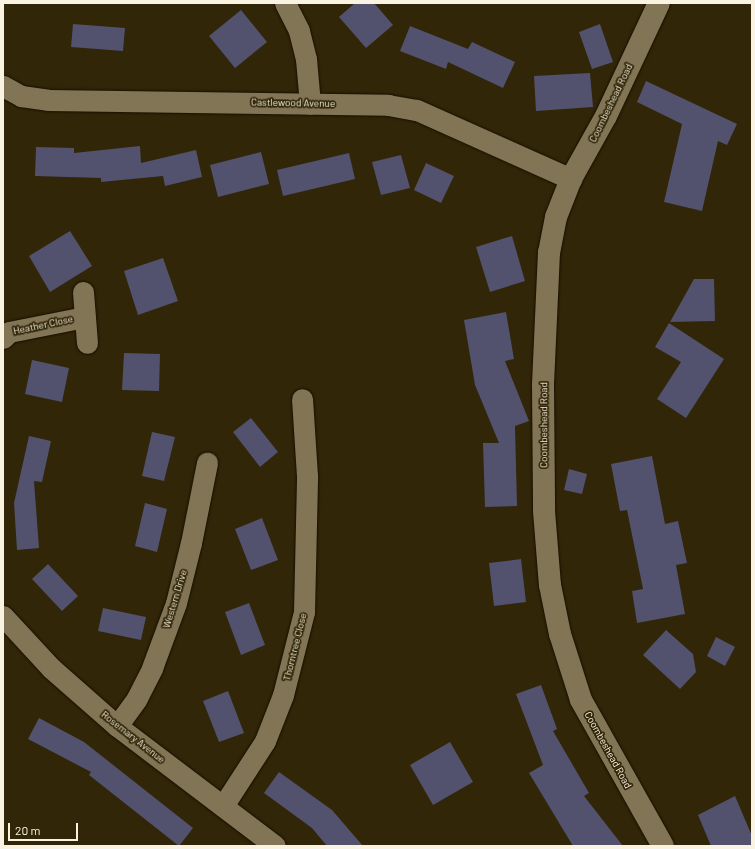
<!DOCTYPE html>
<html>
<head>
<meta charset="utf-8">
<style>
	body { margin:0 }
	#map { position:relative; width:755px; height:849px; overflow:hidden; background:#312607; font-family:Barlow,sans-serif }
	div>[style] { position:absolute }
	.building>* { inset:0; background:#52516e }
	.roads { filter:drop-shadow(0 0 1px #170f00) drop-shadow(0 0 1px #170f00) }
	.minor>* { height:21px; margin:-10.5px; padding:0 10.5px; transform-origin:10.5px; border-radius:10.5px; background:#827556 }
	.tertiary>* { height:22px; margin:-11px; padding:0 11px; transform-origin:11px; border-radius:11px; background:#827556 }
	span { translate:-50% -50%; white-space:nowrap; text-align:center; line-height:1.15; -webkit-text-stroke:3.5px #312607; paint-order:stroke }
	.street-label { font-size:10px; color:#faf3e1 }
	.frame { position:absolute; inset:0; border:4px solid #faf3e1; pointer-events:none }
	.scale { position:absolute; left:8px; top:823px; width:70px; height:18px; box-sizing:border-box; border:2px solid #faf3e1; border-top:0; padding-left:5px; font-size:12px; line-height:14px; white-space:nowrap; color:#faf3e1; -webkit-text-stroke:3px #312607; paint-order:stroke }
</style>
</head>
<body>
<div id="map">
	<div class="building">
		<div style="clip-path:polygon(355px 3px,374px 3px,393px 25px,366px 48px,339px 17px)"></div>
		<div style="clip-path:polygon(241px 10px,267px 42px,235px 68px,209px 36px)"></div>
		<div style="clip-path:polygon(73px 24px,125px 28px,123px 51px,71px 47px)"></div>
		<div style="clip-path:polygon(600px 24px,613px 62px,592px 69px,579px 32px)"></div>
		<div style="clip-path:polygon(410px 26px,468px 49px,472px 42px,515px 62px,503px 88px,448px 62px,446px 69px,400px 51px)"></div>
		<div style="clip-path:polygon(590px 73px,593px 107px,536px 111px,534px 76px)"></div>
		<div style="clip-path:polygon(646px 81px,737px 124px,727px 145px,718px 141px,702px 211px,664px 202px,682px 124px,637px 102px)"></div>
		<div style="clip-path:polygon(140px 146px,141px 163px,196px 150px,202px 177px,165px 186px,163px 176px,101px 182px,101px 178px,35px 176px,36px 147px,74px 148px,74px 153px)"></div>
		<div style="clip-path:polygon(261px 152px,269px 184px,218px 197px,210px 165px)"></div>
		<div style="clip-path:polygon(349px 153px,355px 179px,283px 196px,277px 170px)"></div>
		<div style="clip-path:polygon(401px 155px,410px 188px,381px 195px,372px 162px)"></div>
		<div style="clip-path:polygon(426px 163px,454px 176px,441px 203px,414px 190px)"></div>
		<div style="clip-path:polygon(70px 231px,92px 266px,50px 292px,29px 256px)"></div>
		<div style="clip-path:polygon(512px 236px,525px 281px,490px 292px,476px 247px)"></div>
		<div style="clip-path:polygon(163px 258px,178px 301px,138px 315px,124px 271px)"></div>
		<div style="clip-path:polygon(694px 279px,714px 279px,715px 321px,670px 322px)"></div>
		<div style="clip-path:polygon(506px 312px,514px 359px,505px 361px,529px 421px,515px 426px,517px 506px,485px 507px,483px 443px,499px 443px,475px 385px,464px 320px)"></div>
		<div style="clip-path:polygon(669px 323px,724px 359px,686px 418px,657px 399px,681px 362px,655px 347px)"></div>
		<div style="clip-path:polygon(124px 353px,160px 354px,159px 391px,122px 390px)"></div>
		<div style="clip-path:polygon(32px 360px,69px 368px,62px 402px,25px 394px)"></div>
		<div style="clip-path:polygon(251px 418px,278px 452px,260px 467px,233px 432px)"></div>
		<div style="clip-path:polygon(152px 432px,175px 437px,164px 481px,142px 476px)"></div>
		<div style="clip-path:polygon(29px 436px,51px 441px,42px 482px,34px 481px,39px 548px,17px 550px,14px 503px)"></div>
		<div style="clip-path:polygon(652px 456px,665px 524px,678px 521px,687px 563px,676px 565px,685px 614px,637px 623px,632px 591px,643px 589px,627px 510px,620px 511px,611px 464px)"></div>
		<div style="clip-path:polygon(569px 469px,587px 474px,582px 494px,564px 490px)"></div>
		<div style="clip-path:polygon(145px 503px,167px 509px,157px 552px,135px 546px)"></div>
		<div style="clip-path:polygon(262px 518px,278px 560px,251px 570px,235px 529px)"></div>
		<div style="clip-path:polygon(521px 559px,526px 602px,494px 606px,489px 563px)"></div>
		<div style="clip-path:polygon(48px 564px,78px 596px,62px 611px,32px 579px)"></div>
		<div style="clip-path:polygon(249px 603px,265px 645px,241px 655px,225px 612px)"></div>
		<div style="clip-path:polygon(103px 608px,146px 617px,141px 640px,98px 631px)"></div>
		<div style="clip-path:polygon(666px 630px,693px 654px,696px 672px,680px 689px,643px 655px)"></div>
		<div style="clip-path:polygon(716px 637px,735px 647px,725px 666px,707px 656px)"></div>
		<div style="clip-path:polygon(541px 685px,557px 729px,553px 731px,589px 793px,584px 796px,623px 846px,573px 846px,529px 773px,543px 765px,516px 694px)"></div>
		<div style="clip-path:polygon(228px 691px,244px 733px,219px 742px,203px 701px)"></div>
		<div style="clip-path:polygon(39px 718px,84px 742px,193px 828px,179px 846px,89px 775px,91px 772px,28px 739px)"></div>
		<div style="clip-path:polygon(450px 742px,473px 782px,433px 805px,410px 765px)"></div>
		<div style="clip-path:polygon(279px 772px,332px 810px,363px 846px,327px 846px,312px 828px,264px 793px)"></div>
		<div style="clip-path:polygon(735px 796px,752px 836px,752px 846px,711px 846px,698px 815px)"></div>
	</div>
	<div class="roads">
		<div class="minor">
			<div style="left:285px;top:3px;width:31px;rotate:63deg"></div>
			<div style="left:299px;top:31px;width:29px;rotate:76deg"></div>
			<div style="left:306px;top:59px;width:45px;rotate:84.9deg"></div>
			<div style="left:3px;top:86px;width:21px;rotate:29deg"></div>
			<div style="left:21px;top:96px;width:27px;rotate:8deg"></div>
			<div style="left:48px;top:100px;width:340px;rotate:0.8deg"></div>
			<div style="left:388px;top:105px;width:29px;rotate:10deg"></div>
			<div style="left:417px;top:110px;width:169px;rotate:24.1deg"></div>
			<div style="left:83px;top:292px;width:51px;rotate:85.5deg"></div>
			<div style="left:3px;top:338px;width:8px;rotate:-45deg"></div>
			<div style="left:9px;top:332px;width:77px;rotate:-11.2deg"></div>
			<div style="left:3px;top:616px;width:71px;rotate:47.3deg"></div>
			<div style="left:51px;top:668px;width:88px;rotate:41.3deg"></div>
			<div style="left:117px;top:726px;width:198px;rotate:37.2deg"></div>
			<div style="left:117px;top:726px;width:34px;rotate:-54deg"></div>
			<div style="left:137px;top:698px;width:34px;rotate:-63deg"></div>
			<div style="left:152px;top:668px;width:69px;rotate:-69.7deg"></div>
			<div style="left:176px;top:603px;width:62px;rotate:-76deg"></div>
			<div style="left:191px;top:543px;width:82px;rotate:-78.7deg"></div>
			<div style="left:223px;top:806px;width:77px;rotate:-57.1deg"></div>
			<div style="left:265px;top:741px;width:49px;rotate:-68.6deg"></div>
			<div style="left:283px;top:695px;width:86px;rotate:-75.8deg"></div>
			<div style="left:304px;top:612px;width:136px;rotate:-88.7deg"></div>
			<div style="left:307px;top:476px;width:77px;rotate:-93.7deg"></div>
		</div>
		<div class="tertiary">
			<div style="left:659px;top:3px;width:125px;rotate:115.1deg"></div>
			<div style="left:606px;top:116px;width:72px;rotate:119.1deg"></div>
			<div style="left:571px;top:179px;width:41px;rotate:111.5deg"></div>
			<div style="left:556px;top:217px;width:36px;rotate:101deg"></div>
			<div style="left:549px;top:252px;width:134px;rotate:92.6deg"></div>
			<div style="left:543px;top:386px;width:125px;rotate:89.5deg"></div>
			<div style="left:544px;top:511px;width:74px;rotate:85.4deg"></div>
			<div style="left:550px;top:585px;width:50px;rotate:78.5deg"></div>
			<div style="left:560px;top:634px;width:69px;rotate:72.3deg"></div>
			<div style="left:581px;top:700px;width:167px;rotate:60.7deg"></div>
		</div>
	</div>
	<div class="street-label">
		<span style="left:293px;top:103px;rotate:1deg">Castlewood Avenue</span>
		<span style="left:611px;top:103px;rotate:-64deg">Coombeshead Road</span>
		<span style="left:43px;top:325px;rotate:-12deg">Heather Close</span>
		<span style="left:544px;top:425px;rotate:-90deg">Coombeshead Road</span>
		<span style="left:175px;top:599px;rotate:-73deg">Western Drive</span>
		<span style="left:295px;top:647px;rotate:-76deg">Thorntree Close</span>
		<span style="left:133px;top:737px;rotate:38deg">Rosemary Avenue</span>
		<span style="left:608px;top:750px;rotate:61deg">Coombeshead Road</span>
	</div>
	<div class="frame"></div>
	<div class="scale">20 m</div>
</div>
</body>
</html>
